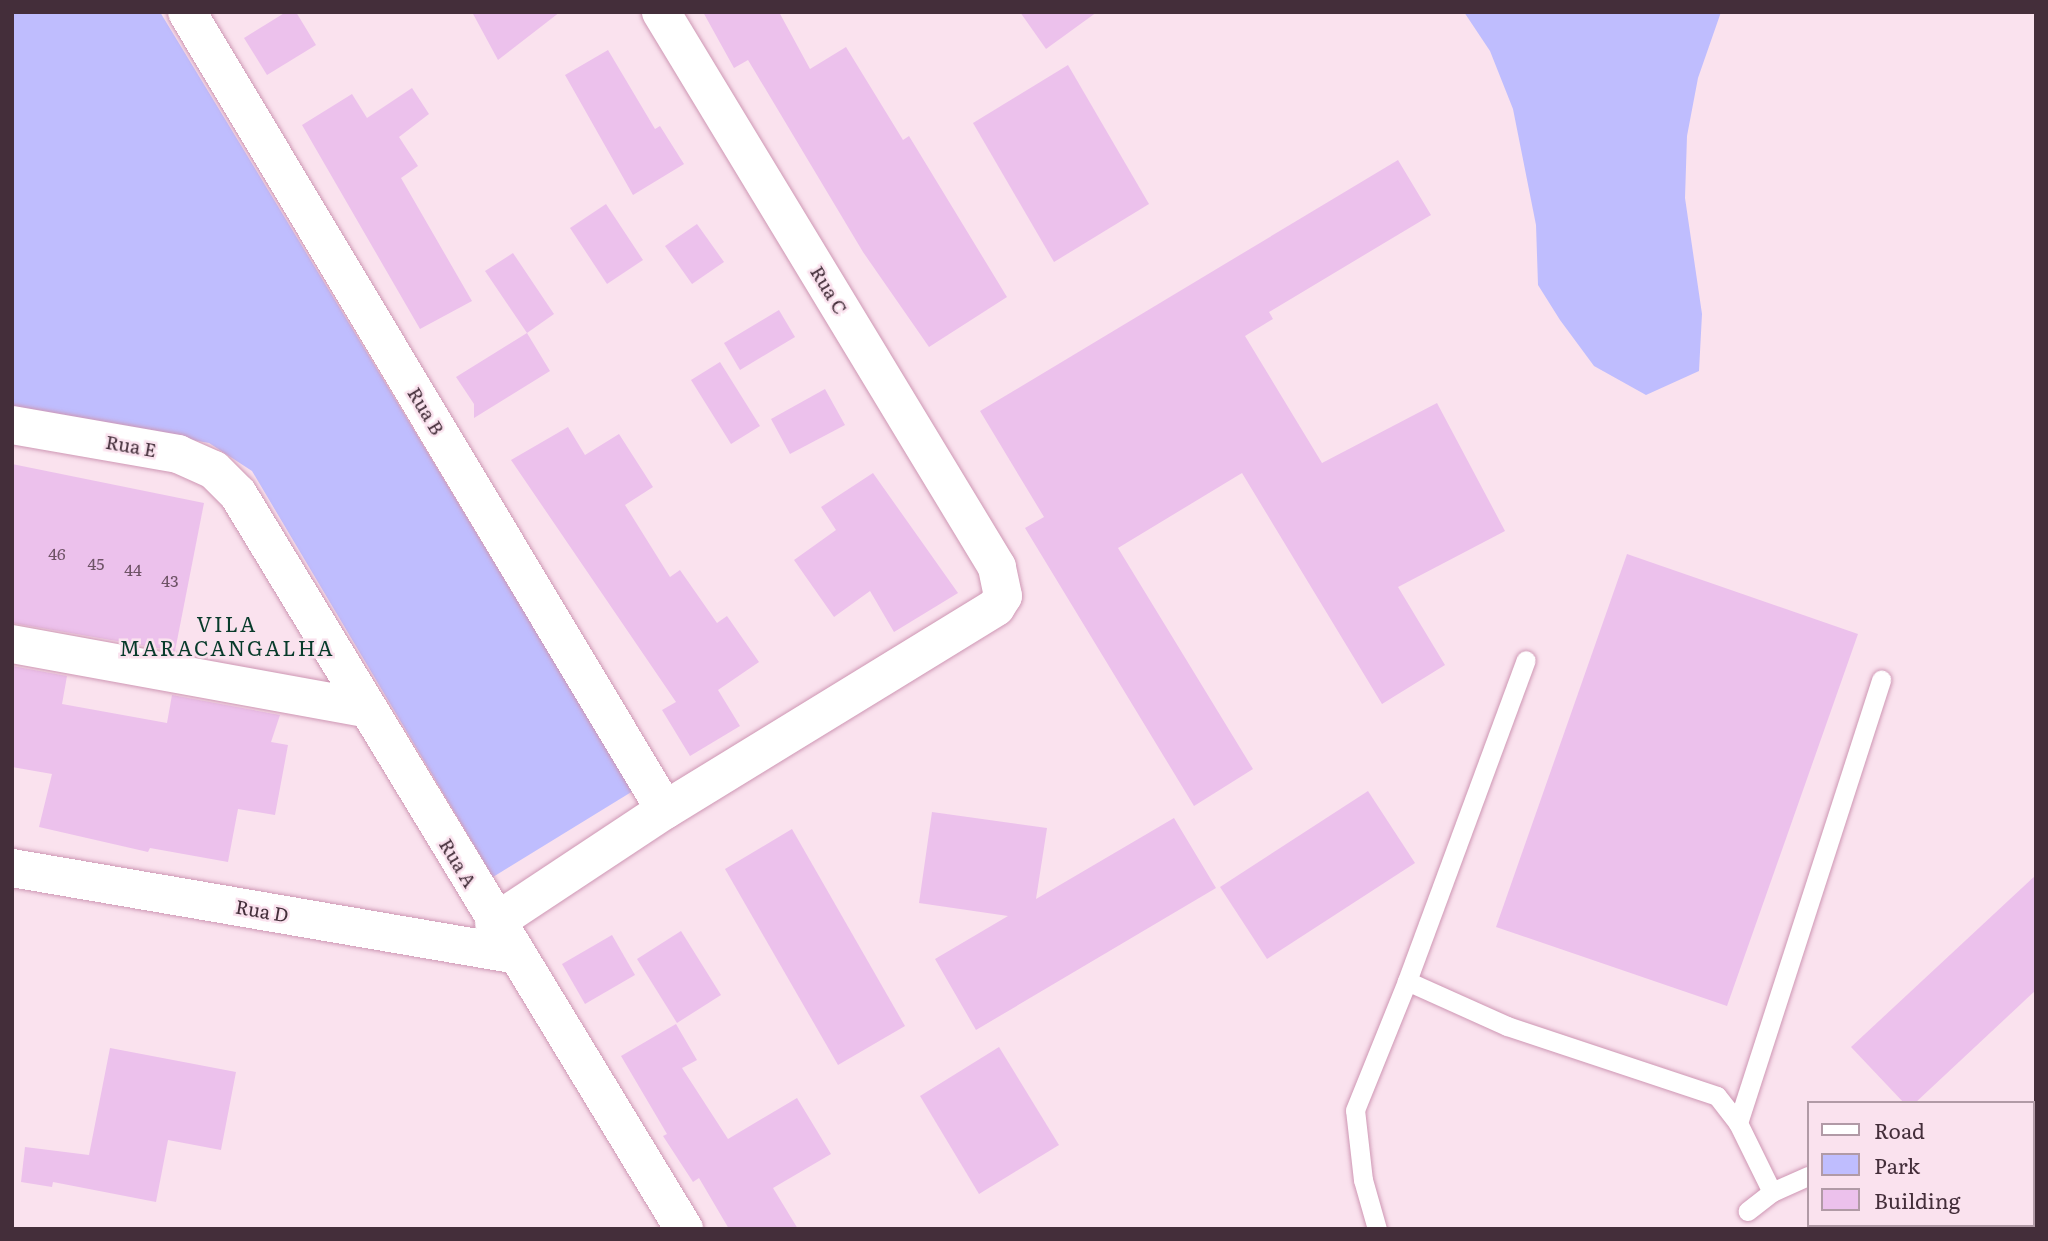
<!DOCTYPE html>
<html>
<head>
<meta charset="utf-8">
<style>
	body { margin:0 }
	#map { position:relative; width:2048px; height:1241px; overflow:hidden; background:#fae2ee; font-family:Literata,serif }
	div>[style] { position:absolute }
	.green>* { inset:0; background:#bfbdfe }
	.building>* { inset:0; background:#ecc1ec }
	.roads { filter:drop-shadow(0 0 2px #ce97b4) drop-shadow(0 0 2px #ce97b4) }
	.service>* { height:19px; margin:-9.5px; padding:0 9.5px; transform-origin:9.5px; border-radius:9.5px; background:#fff }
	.minor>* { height:38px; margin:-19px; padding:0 19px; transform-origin:19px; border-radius:19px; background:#fff }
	span { translate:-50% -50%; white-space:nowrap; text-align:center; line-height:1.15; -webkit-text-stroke:5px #fae2ee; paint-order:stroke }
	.number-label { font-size:16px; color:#6e5366 }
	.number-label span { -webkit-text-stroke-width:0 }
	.street-label { font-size:19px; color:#442e3a }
	.neighbourhood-label { font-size:21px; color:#083b2b; letter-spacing:2px }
	.frame { position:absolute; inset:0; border:14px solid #442e3a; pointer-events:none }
	.legend { position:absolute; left:1807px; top:1101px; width:228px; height:126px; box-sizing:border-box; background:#fae2ee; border:2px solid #b19aa6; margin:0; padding:9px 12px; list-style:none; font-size:21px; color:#442e3a }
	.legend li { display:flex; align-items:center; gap:14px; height:35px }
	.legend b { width:35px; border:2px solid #b19aa6 }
</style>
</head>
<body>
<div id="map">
	<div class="green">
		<div style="clip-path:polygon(12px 12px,160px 12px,633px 791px,493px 877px,252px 471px,209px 443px,12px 407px)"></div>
		<div style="clip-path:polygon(1464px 12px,1721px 12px,1698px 78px,1687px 136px,1685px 198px,1702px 314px,1699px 371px,1646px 395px,1594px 366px,1560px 320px,1538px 285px,1536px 225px,1513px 109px,1490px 51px)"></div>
	</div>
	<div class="building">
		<div style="clip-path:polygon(286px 12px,296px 12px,316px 45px,267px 75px,244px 38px)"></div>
		<div style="clip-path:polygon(472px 12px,560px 12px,498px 60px)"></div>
		<div style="clip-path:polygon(703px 12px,779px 12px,810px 69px,846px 47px,903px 140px,909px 136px,1007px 297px,929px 347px,863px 252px,748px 60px,734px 68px)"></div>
		<div style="clip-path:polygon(1020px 12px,1097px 12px,1046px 49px)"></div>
		<div style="clip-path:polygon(608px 50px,655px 129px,660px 126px,684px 164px,633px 195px,565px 75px)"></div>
		<div style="clip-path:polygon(1068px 65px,1149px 204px,1054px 262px,973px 123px)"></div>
		<div style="clip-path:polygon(412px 88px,429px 114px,399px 137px,418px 166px,401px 178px,472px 301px,420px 329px,302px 125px,352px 94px,367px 118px)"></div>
		<div style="clip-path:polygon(1398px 160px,1431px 215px,1269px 312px,1273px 319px,1245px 336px,1322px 463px,1437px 403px,1505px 531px,1398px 587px,1445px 665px,1382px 704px,1242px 473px,1118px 548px,1253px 769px,1194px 806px,1025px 528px,1044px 517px,980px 411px)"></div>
		<div style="clip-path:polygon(606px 204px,643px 260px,607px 284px,570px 228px)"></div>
		<div style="clip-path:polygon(697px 224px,724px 262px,692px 284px,665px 246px)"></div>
		<div style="clip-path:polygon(513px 253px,554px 314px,527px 333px,485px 271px)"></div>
		<div style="clip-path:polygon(779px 310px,795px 337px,740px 370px,724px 343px)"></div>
		<div style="clip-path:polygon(527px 333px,550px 371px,474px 418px,474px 404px,456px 377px)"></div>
		<div style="clip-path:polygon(720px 362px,760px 426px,731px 444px,691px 380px)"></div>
		<div style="clip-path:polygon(825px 389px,845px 425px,790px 454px,771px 419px)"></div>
		<div style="clip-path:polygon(568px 427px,585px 455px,619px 434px,653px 487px,625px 505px,670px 577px,680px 570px,717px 623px,727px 616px,759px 662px,718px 690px,740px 726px,690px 756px,662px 710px,676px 702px,511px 460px)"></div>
		<div style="clip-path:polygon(12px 464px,204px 503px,175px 651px,12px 623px)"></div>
		<div style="clip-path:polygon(873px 473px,958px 593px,894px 632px,870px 591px,834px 617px,794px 560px,836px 530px,821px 507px)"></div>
		<div style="clip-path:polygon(1627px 554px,1858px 634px,1727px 1006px,1496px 927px)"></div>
		<div style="clip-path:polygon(12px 666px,67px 676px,62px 704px,167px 723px,172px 695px,280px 715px,271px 742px,288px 745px,275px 815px,238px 809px,228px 862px,150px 848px,148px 852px,39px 827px,52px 774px,12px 767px)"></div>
		<div style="clip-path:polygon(1368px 791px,1415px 863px,1267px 959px,1220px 887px)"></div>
		<div style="clip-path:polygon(932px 812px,1047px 828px,1036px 899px,1174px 818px,1216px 888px,976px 1030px,935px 959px,1008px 916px,919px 903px)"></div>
		<div style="clip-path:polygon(792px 829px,905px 1026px,838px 1065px,725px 869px)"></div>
		<div style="clip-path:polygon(2036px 875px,2036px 990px,1915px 1103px,1904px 1103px,1851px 1047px)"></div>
		<div style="clip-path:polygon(681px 931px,721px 995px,677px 1023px,637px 959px)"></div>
		<div style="clip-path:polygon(612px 935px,635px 975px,585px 1004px,562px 964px)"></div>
		<div style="clip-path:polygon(676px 1024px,697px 1060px,682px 1068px,728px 1139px,797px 1098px,831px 1154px,773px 1188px,798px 1229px,729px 1229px,699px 1178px,693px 1182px,663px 1136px,667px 1134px,621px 1056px)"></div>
		<div style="clip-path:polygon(999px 1047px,1059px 1145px,979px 1194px,920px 1096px)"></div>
		<div style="clip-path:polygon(110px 1048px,236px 1072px,221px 1150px,168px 1140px,156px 1202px,53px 1182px,52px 1187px,21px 1182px,25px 1147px,89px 1155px)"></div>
	</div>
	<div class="roads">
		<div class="service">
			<div style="left:1407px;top:981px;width:342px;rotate:-69.7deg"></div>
			<div style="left:1738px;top:1123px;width:77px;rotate:63.8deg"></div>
			<div style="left:1772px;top:1192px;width:31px;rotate:142deg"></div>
			<div style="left:1772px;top:1192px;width:39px;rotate:-24deg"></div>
			<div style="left:2032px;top:1214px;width:4px;rotate:27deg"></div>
			<div style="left:1377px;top:1229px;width:51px;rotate:-105.9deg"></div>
			<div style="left:1363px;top:1180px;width:70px;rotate:-96.5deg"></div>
			<div style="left:1355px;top:1110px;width:139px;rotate:-68deg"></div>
			<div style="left:1407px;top:981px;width:110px;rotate:24.2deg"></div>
			<div style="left:1507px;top:1026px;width:221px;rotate:18.4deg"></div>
			<div style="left:1717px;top:1096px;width:34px;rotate:52deg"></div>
			<div style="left:1738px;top:1123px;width:466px;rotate:-72.1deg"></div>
		</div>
		<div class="minor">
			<div style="left:187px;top:12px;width:930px;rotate:59.08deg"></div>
			<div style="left:12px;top:425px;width:169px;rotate:9.9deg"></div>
			<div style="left:178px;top:454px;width:39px;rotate:24deg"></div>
			<div style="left:214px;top:470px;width:34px;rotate:45deg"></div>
			<div style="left:238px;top:494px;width:860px;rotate:58.75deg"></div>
			<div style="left:12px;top:644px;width:359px;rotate:10.3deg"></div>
			<div style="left:12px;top:868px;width:507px;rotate:9.76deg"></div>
			<div style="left:494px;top:923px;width:205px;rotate:-33.5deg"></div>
			<div style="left:665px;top:810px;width:388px;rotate:-31.5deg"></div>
			<div style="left:996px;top:607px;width:13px;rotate:-58deg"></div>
			<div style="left:1003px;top:596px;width:30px;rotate:-102deg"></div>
			<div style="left:997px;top:567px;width:649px;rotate:-121.19deg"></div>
		</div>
	</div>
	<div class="number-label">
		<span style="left:57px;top:553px">46</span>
		<span style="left:96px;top:563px">45</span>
		<span style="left:133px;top:569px">44</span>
		<span style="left:170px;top:580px">43</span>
	</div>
	<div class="street-label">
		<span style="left:829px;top:290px;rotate:59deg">Rua C</span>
		<span style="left:426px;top:411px;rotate:59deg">Rua B</span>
		<span style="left:131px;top:446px;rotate:10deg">Rua E</span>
		<span style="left:458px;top:863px;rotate:59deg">Rua A</span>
		<span style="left:262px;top:911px;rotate:10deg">Rua D</span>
	</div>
	<div class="neighbourhood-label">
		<span style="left:227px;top:635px">VILA<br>MARACANGALHA</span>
	</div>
	<div class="frame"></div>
	<ul class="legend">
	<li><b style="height:9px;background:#fff"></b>Road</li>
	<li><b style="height:19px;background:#bfbdfe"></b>Park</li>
	<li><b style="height:19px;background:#ecc1ec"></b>Building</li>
	</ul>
</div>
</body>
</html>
